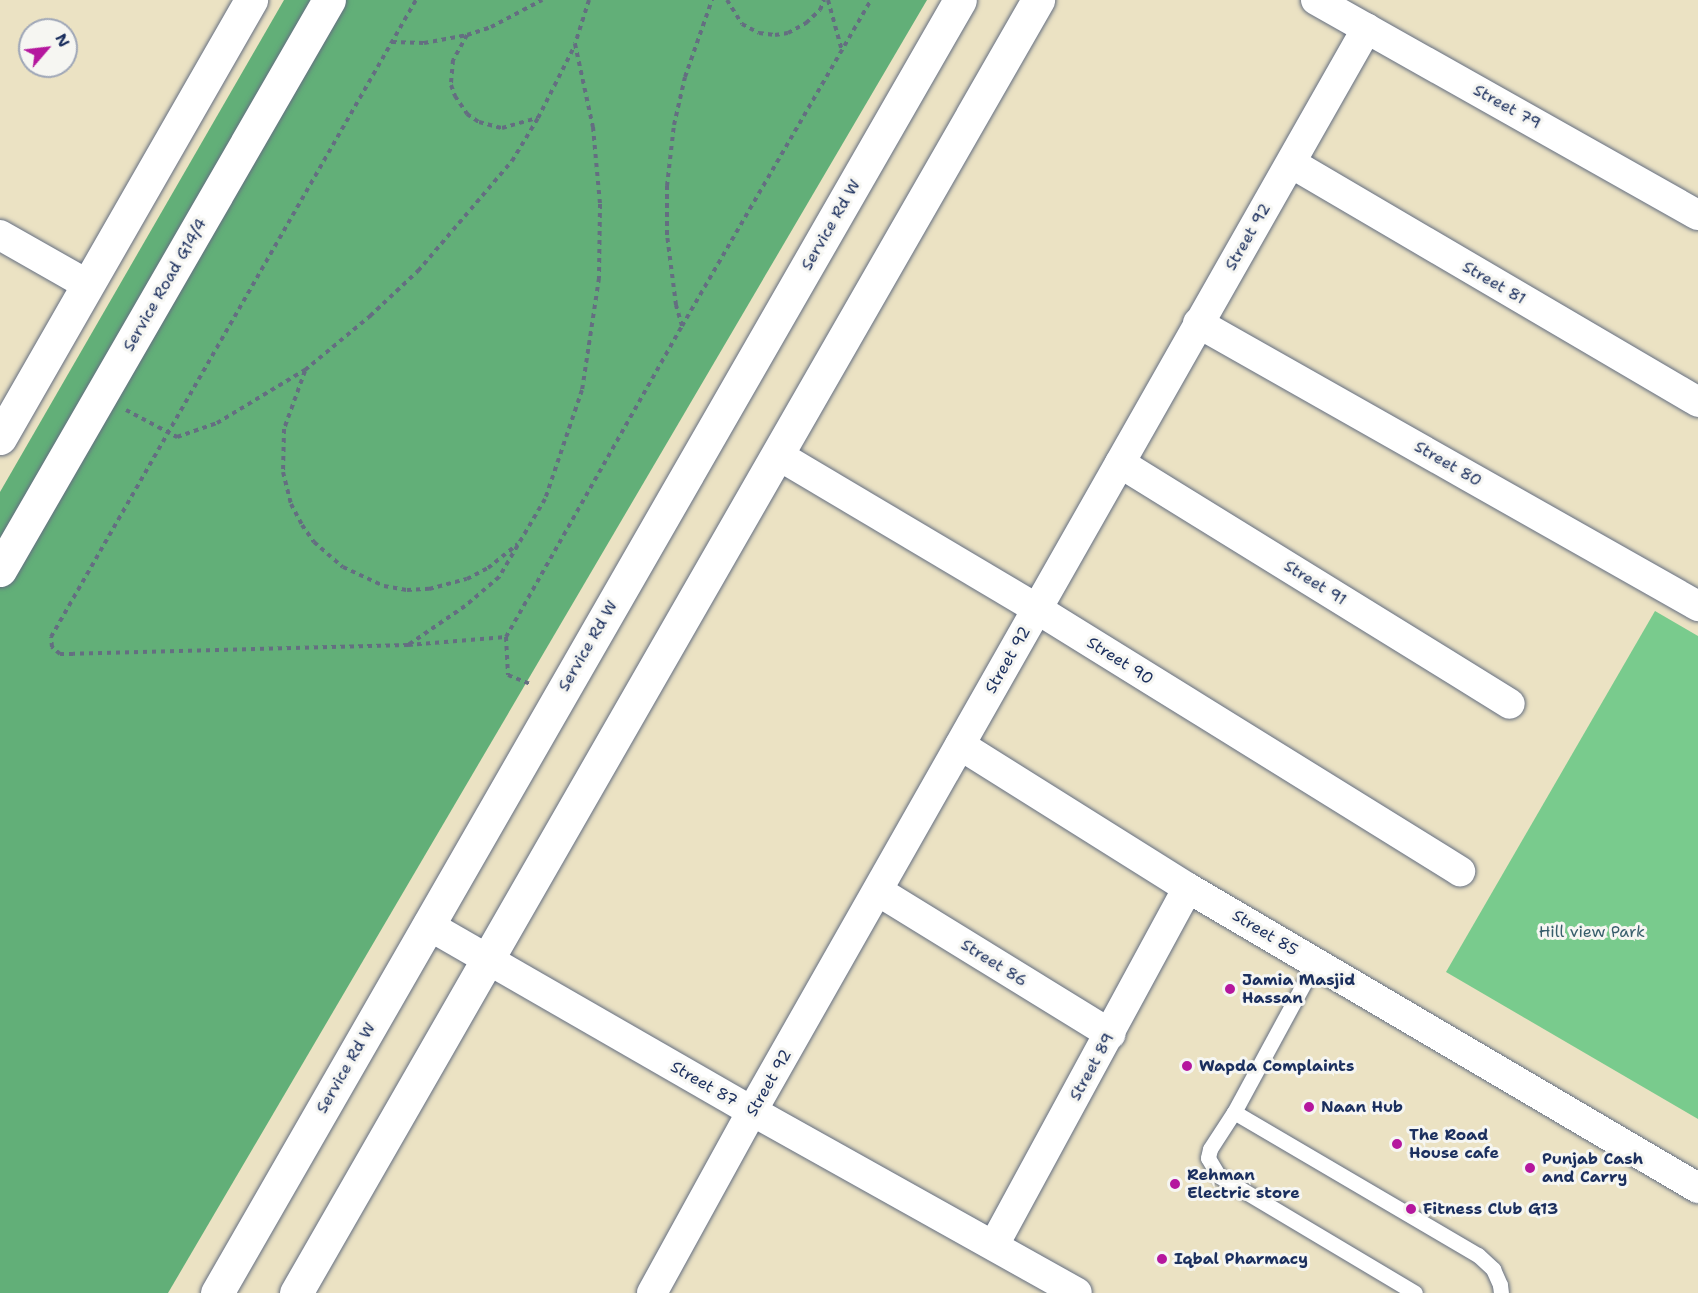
<!DOCTYPE html>
<html>
<head>
<meta charset="utf-8">
<style>
	body { margin:0 }
	#map { position:relative; width:1698px; height:1293px; overflow:hidden; background:#ebe2c3; font-family:"Shantell Sans",sans-serif }
	div>[style] { position:absolute }
	.green>* { inset:0; background:#79cb8d }
	.forest>* { inset:0; background:#62af78 }
	.path>* { height:4px; margin-top:-2px; transform-origin:0; background:repeating-linear-gradient(90deg,#646e81 0 4.5px,transparent 0 9px) }
	.roads { filter:drop-shadow(0 0 2px #646e81) drop-shadow(0 0 2px #646e81) }
	.lane>* { height:15px; margin:-7.5px; padding:0 7.5px; transform-origin:7.5px; border-radius:7.5px; background:#fff }
	.street>* { height:30px; margin:-15px; padding:0 15px; transform-origin:15px; border-radius:15px; background:#fff }
	.secondary>* { height:33px; margin:-16.5px; padding:0 16.5px; transform-origin:16.5px; border-radius:16.5px; background:#fff }
	.dots>* { width:16px; height:16px; translate:-50% -50%; box-sizing:border-box; border:3px solid #f6f6f2; border-radius:50% }
	span { translate:-50% -50%; white-space:nowrap; text-align:center; line-height:1.15; -webkit-text-stroke:6px #f6f6f2; paint-order:stroke }
	.street-label { font-size:16px; color:#1b2f5e }
	.park-label { font-size:16px; color:#375e6c }
	.poi-label { font-size:16px; color:#1b2f5e; font-weight:700 }
	.left { translate:0 -50%; text-align:left }
	.north { position:absolute; left:18px; top:18px; width:60px; height:60px; box-sizing:border-box; background:#f6f6f2; border:2px solid #9ea6b7; border-radius:50%; rotate:62deg; font-size:16px; font-weight:700; line-height:24px; text-align:center; color:#1b2f5e }
	.north::after { content:''; display:block; margin:auto; width:21px; height:27px; background:#b5179e; clip-path:polygon(50% 0,100% 100%,50% 72%,0 100%) }
</style>
</head>
<body>
<div id="map">
	<div class="green">
		<div style="clip-path:polygon(1655px 611px,1698px 636px,1698px 1119px,1446px 972px)"></div>
	</div>
	<div class="forest">
		<div style="clip-path:polygon(284px 0,927px 0,168px 1293px,0 1293px,0 492px)"></div>
	</div>
	<div class="path">
		<div style="left:589px;top:0;width:46px;rotate:107.7deg"></div>
		<div style="left:575px;top:44px;width:85px;rotate:77.8deg"></div>
		<div style="left:593px;top:127px;width:77px;rotate:84.8deg"></div>
		<div style="left:600px;top:204px;width:74px;rotate:90.8deg"></div>
		<div style="left:599px;top:278px;width:113px;rotate:98.6deg"></div>
		<div style="left:582px;top:390px;width:115px;rotate:108.7deg"></div>
		<div style="left:545px;top:499px;width:91px;rotate:120.5deg"></div>
		<div style="left:499px;top:577px;width:45px;rotate:139.5deg"></div>
		<div style="left:465px;top:606px;width:69px;rotate:145.6deg"></div>
		<div style="left:408px;top:645px;width:98px;rotate:-4.7deg"></div>
		<div style="left:506px;top:637px;width:357px;rotate:-60.5deg"></div>
		<div style="left:682px;top:326px;width:22px;rotate:-106deg"></div>
		<div style="left:676px;top:305px;width:71px;rotate:-97.3deg"></div>
		<div style="left:667px;top:235px;width:49px;rotate:-90deg"></div>
		<div style="left:667px;top:186px;width:61px;rotate:-83.5deg"></div>
		<div style="left:674px;top:125px;width:49px;rotate:-77.1deg"></div>
		<div style="left:685px;top:77px;width:82px;rotate:-70.7deg"></div>
		<div style="left:727px;top:0;width:28px;rotate:58deg"></div>
		<div style="left:742px;top:24px;width:19px;rotate:28deg"></div>
		<div style="left:759px;top:33px;width:16px;rotate:7deg"></div>
		<div style="left:775px;top:35px;width:13px;rotate:-9deg"></div>
		<div style="left:788px;top:33px;width:21px;rotate:-29deg"></div>
		<div style="left:806px;top:23px;width:19px;rotate:-43deg"></div>
		<div style="left:820px;top:10px;width:11px;rotate:-68deg"></div>
		<div style="left:828px;top:0;width:53px;rotate:74.6deg"></div>
		<div style="left:467px;top:35px;width:29px;rotate:119deg"></div>
		<div style="left:453px;top:60px;width:25px;rotate:95deg"></div>
		<div style="left:451px;top:85px;width:12px;rotate:70deg"></div>
		<div style="left:455px;top:96px;width:22px;rotate:56deg"></div>
		<div style="left:467px;top:114px;width:14px;rotate:34deg"></div>
		<div style="left:479px;top:122px;width:24px;rotate:15deg"></div>
		<div style="left:502px;top:128px;width:37px;rotate:-16deg"></div>
		<div style="left:538px;top:118px;width:82px;rotate:-63.1deg"></div>
		<div style="left:392px;top:42px;width:32px;rotate:2deg"></div>
		<div style="left:424px;top:43px;width:44px;rotate:-10.5deg"></div>
		<div style="left:467px;top:35px;width:25px;rotate:-18deg"></div>
		<div style="left:491px;top:27px;width:58px;rotate:-27.9deg"></div>
		<div style="left:682px;top:326px;width:377px;rotate:-59.9deg"></div>
		<div style="left:305px;top:371px;width:62px;rotate:109.9deg"></div>
		<div style="left:284px;top:429px;width:43px;rotate:91.3deg"></div>
		<div style="left:283px;top:472px;width:33px;rotate:76deg"></div>
		<div style="left:291px;top:504px;width:24px;rotate:62deg"></div>
		<div style="left:302px;top:525px;width:21px;rotate:55deg"></div>
		<div style="left:314px;top:542px;width:38px;rotate:41deg"></div>
		<div style="left:343px;top:567px;width:45px;rotate:24.9deg"></div>
		<div style="left:384px;top:586px;width:23px;rotate:10deg"></div>
		<div style="left:407px;top:590px;width:22px;rotate:-3deg"></div>
		<div style="left:429px;top:589px;width:39px;rotate:-15deg"></div>
		<div style="left:467px;top:579px;width:24px;rotate:-28deg"></div>
		<div style="left:488px;top:568px;width:38px;rotate:-39deg"></div>
		<div style="left:126px;top:410px;width:58px;rotate:27.9deg"></div>
		<div style="left:177px;top:437px;width:42px;rotate:-19.3deg"></div>
		<div style="left:217px;top:423px;width:103px;rotate:-31.1deg"></div>
		<div style="left:305px;top:370px;width:85px;rotate:-39.7deg"></div>
		<div style="left:370px;top:316px;width:66px;rotate:-43.2deg"></div>
		<div style="left:418px;top:271px;width:145px;rotate:-49.5deg"></div>
		<div style="left:512px;top:161px;width:50px;rotate:-58.8deg"></div>
		<div style="left:506px;top:637px;width:38px;rotate:87deg"></div>
		<div style="left:508px;top:675px;width:24px;rotate:22deg"></div>
		<div style="left:408px;top:645px;width:335px;rotate:178.5deg"></div>
		<div style="left:73px;top:654px;width:13px;rotate:180deg"></div>
		<div style="left:60px;top:654px;width:11px;rotate:-139deg"></div>
		<div style="left:52px;top:647px;width:10px;rotate:-96deg"></div>
		<div style="left:51px;top:637px;width:734px;rotate:-60.19deg"></div>
	</div>
	<div class="roads">
		<div class="lane">
			<div style="left:1315px;top:963px;width:170px;rotate:118.5deg"></div>
			<div style="left:1234px;top:1112px;width:283px;rotate:30.4deg"></div>
			<div style="left:1478px;top:1255px;width:21px;rotate:43deg"></div>
			<div style="left:1493px;top:1269px;width:17px;rotate:66deg"></div>
			<div style="left:1500px;top:1285px;width:8px;rotate:83deg"></div>
			<div style="left:1234px;top:1112px;width:44px;rotate:123deg"></div>
			<div style="left:1210px;top:1149px;width:9px;rotate:103deg"></div>
			<div style="left:1208px;top:1158px;width:21px;rotate:59deg"></div>
			<div style="left:1219px;top:1176px;width:228px;rotate:30.8deg"></div>
		</div>
		<div class="street">
			<div style="left:1316px;top:0;width:438px;rotate:29.4deg"></div>
			<div style="left:1291px;top:163px;width:472px;rotate:30.4deg"></div>
			<div style="left:0;top:235px;width:101px;rotate:29.6deg"></div>
			<div style="left:1198px;top:323px;width:575px;rotate:29.51deg"></div>
			<div style="left:778px;top:455px;width:301px;rotate:30.7deg"></div>
			<div style="left:1037px;top:609px;width:498px;rotate:31.8deg"></div>
			<div style="left:1120px;top:463px;width:458px;rotate:31.7deg"></div>
			<div style="left:960px;top:745px;width:269px;rotate:32.1deg"></div>
			<div style="left:1188px;top:888px;width:592px;rotate:30.47deg"></div>
			<div style="left:878px;top:891px;width:273px;rotate:31.6deg"></div>
			<div style="left:428px;top:925px;width:374px;rotate:29.9deg"></div>
			<div style="left:752px;top:1111px;width:372px;rotate:29.2deg"></div>
			<div style="left:994px;top:1245px;width:406px;rotate:-61.5deg"></div>
			<div style="left:652px;top:1293px;width:208px;rotate:-61.2deg"></div>
			<div style="left:752px;top:1111px;width:1245px;rotate:-60.41deg"></div>
		</div>
		<div class="secondary">
			<div style="left:0;top:438px;width:505px;rotate:-60.18deg"></div>
			<div style="left:0;top:570px;width:658px;rotate:-60.01deg"></div>
			<div style="left:217px;top:1293px;width:1491px;rotate:-60.12deg"></div>
			<div style="left:296px;top:1293px;width:1491px;rotate:-60.15deg"></div>
		</div>
	</div>
	<div class="dots">
		<div style="left:1230px;top:989px;background:#b5179e"></div>
		<div style="left:1187px;top:1066px;background:#b5179e"></div>
		<div style="left:1309px;top:1107px;background:#b5179e"></div>
		<div style="left:1397px;top:1144px;background:#b5179e"></div>
		<div style="left:1530px;top:1168px;background:#b5179e"></div>
		<div style="left:1175px;top:1184px;background:#b5179e"></div>
		<div style="left:1411px;top:1209px;background:#b5179e"></div>
		<div style="left:1162px;top:1259px;background:#b5179e"></div>
	</div>
	<div class="street-label">
		<span style="left:1507px;top:107px;rotate:29deg">Street 79</span>
		<span style="left:831px;top:225px;rotate:-60deg">Service Rd W</span>
		<span style="left:1248px;top:237px;rotate:-60deg">Street 92</span>
		<span style="left:1494px;top:283px;rotate:30deg">Street 81</span>
		<span style="left:165px;top:285px;rotate:-60deg">Service Road G14/4</span>
		<span style="left:1448px;top:464px;rotate:30deg">Street 80</span>
		<span style="left:1315px;top:583px;rotate:32deg">Street 91</span>
		<span style="left:588px;top:646px;rotate:-60deg">Service Rd W</span>
		<span style="left:1008px;top:660px;rotate:-60deg">Street 92</span>
		<span style="left:1120px;top:661px;rotate:32deg">Street 90</span>
		<span style="left:1265px;top:933px;rotate:31deg">Street 85</span>
		<span style="left:994px;top:963px;rotate:32deg">Street 86</span>
		<span style="left:1092px;top:1067px;rotate:-61deg">Street 89</span>
		<span style="left:346px;top:1068px;rotate:-60deg">Service Rd W</span>
		<span style="left:769px;top:1083px;rotate:-60deg">Street 92</span>
		<span style="left:704px;top:1084px;rotate:30deg">Street 87</span>
	</div>
	<div class="park-label">
		<span style="left:1592px;top:932px">Hill view Park</span>
	</div>
	<div class="poi-label">
		<span class="left" style="left:1242px;top:989px">Jamia Masjid<br>Hassan</span>
		<span class="left" style="left:1199px;top:1066px">Wapda Complaints</span>
		<span class="left" style="left:1321px;top:1107px">Naan Hub</span>
		<span class="left" style="left:1409px;top:1144px">The Road<br>House cafe</span>
		<span class="left" style="left:1542px;top:1168px">Punjab Cash<br>and Carry</span>
		<span class="left" style="left:1187px;top:1184px">Rehman<br>Electric store</span>
		<span class="left" style="left:1423px;top:1209px">Fitness Club G13</span>
		<span class="left" style="left:1174px;top:1259px">Iqbal Pharmacy</span>
	</div>
	<div class="north">N</div>
</div>
</body>
</html>
